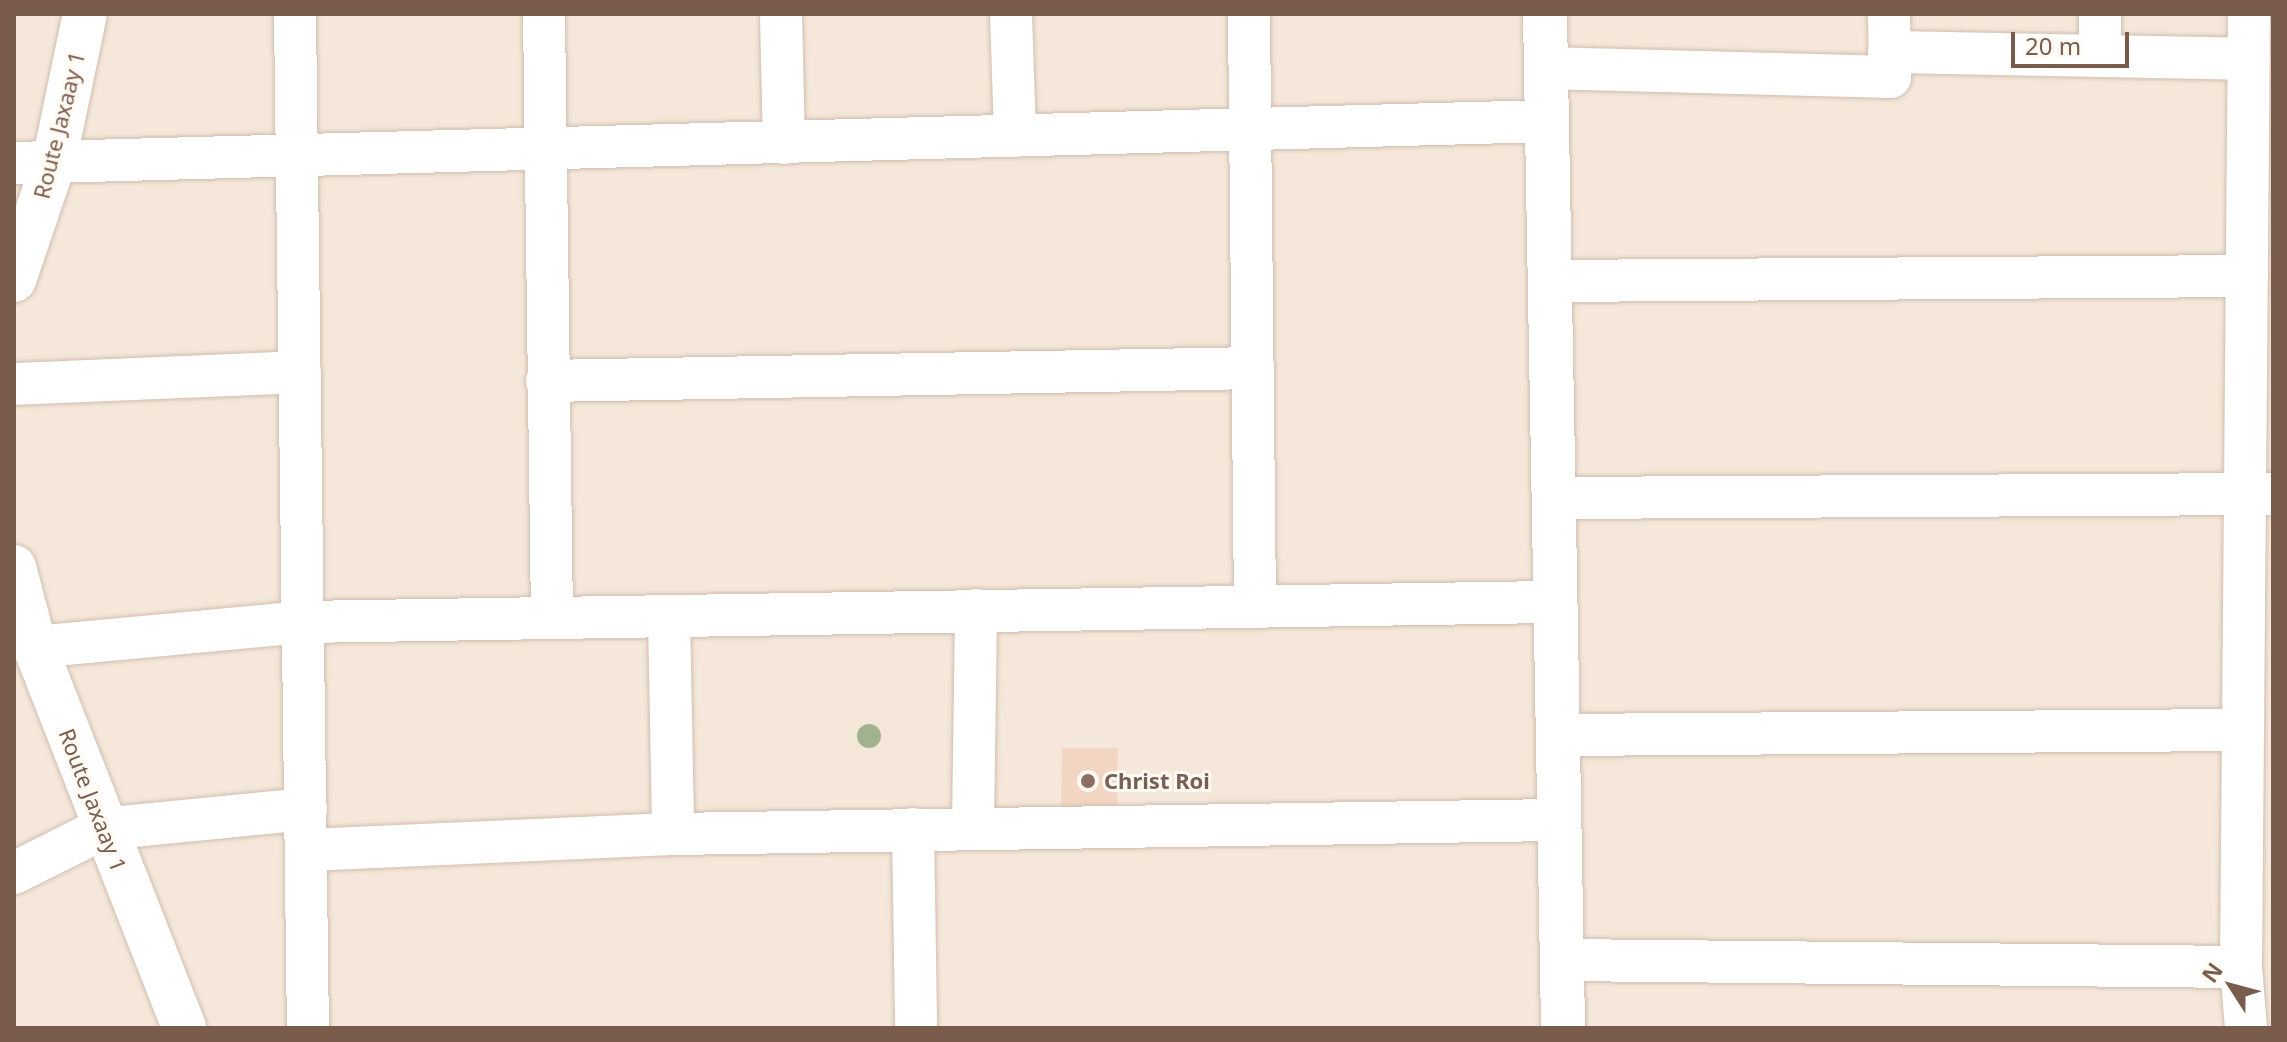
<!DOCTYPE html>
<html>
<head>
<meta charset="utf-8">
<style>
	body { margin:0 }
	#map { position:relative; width:2287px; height:1042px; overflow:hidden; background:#fdf6ec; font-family:"Noto Sans",sans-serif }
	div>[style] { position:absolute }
	.residential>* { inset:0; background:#f5e8da }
	.building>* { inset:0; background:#f3d5c3 }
	.roads { filter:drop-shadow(0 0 2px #d1beb0) drop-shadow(0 0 2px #d1beb0) }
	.street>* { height:42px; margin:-21px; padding:0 21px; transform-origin:21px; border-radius:21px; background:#fff }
	.secondary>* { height:44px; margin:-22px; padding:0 22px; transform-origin:22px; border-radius:22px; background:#fff }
	.trees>* { width:24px; height:24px; margin:-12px; border-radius:50%; background:#a0b28e }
	.dots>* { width:22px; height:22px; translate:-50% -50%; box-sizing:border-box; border:4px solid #fffaf3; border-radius:50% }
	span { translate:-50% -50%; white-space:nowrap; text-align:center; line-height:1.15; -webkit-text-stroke:6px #fffaf3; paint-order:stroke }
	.street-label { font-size:22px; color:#7a5c4d }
	.education-label { font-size:22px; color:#785e54; font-weight:700 }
	.left { translate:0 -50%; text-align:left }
	.frame { position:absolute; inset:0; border:16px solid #7a5c4d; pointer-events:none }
	.north { position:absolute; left:2191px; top:946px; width:80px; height:80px; -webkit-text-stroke:6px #fffaf3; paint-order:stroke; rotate:306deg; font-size:22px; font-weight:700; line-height:32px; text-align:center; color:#7a5c4d }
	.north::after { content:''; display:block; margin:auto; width:28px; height:36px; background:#7a5c4d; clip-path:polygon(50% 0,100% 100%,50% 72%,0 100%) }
	.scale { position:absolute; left:2011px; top:32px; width:118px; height:36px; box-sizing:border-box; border:4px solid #7a5c4d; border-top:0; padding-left:10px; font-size:24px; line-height:28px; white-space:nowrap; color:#7a5c4d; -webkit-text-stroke:6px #fffaf3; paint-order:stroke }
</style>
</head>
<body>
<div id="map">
	<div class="residential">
		<div style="clip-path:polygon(14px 14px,2273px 14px,2273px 1028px,14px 1028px)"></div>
	</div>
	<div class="building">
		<div style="clip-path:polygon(1062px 748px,1118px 748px,1117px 815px,1061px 814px)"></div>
	</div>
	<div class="roads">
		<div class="street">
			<div style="left:295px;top:14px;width:1014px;rotate:89.27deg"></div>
			<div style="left:544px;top:14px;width:602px;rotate:89.24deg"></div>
			<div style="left:781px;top:14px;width:129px;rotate:88.7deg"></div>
			<div style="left:1011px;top:14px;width:122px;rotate:88.1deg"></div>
			<div style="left:1249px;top:14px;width:591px;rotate:89.42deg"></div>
			<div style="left:2100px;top:14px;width:42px;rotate:90deg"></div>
			<div style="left:1889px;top:52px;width:360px;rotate:1.1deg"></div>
			<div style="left:1546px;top:68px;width:344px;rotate:1.5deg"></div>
			<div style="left:1890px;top:77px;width:63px;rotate:-90.9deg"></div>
			<div style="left:14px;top:163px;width:1534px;rotate:-1.57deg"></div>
			<div style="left:1550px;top:281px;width:697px;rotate:-0.41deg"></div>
			<div style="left:547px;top:381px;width:706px;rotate:-1.05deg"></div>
			<div style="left:14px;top:384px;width:286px;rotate:-2.4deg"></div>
			<div style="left:1554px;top:498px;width:719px;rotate:-0.32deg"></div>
			<div style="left:669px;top:616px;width:218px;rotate:88.9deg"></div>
			<div style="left:35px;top:647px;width:269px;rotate:-5.3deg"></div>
			<div style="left:303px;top:622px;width:1252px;rotate:-0.92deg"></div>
			<div style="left:1558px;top:735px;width:685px;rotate:-0.42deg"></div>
			<div style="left:973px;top:828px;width:218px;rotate:-89.2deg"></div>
			<div style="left:913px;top:829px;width:199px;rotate:89.1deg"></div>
			<div style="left:306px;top:850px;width:367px;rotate:-2.5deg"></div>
			<div style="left:673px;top:834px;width:886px;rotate:-0.91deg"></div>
			<div style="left:14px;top:873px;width:98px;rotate:-26.6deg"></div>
			<div style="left:102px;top:829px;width:205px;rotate:-5.6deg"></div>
			<div style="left:1562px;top:960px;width:679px;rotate:0.59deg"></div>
			<div style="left:2246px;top:1028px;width:61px;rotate:-94.7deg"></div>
			<div style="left:2241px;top:967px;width:953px;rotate:-89.52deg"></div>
		</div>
		<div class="secondary">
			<div style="left:1545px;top:14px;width:1014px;rotate:88.98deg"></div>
			<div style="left:14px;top:280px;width:125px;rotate:-71.3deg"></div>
			<div style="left:54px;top:162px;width:151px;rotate:-78.2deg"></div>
			<div style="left:14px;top:567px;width:83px;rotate:75.3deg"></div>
			<div style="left:35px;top:647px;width:409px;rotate:68.6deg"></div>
		</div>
	</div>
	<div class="trees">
		<div style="left:869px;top:736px"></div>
	</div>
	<div class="dots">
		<div style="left:1088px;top:781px;background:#8d6e63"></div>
	</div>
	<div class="street-label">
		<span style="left:59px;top:125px;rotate:-76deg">Route Jaxaay 1</span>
		<span style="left:93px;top:800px;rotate:69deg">Route Jaxaay 1</span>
	</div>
	<div class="education-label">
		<span class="left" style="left:1104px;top:781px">Christ Roi</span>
	</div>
	<div class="frame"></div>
	<div class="north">N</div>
	<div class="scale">20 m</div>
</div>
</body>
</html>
